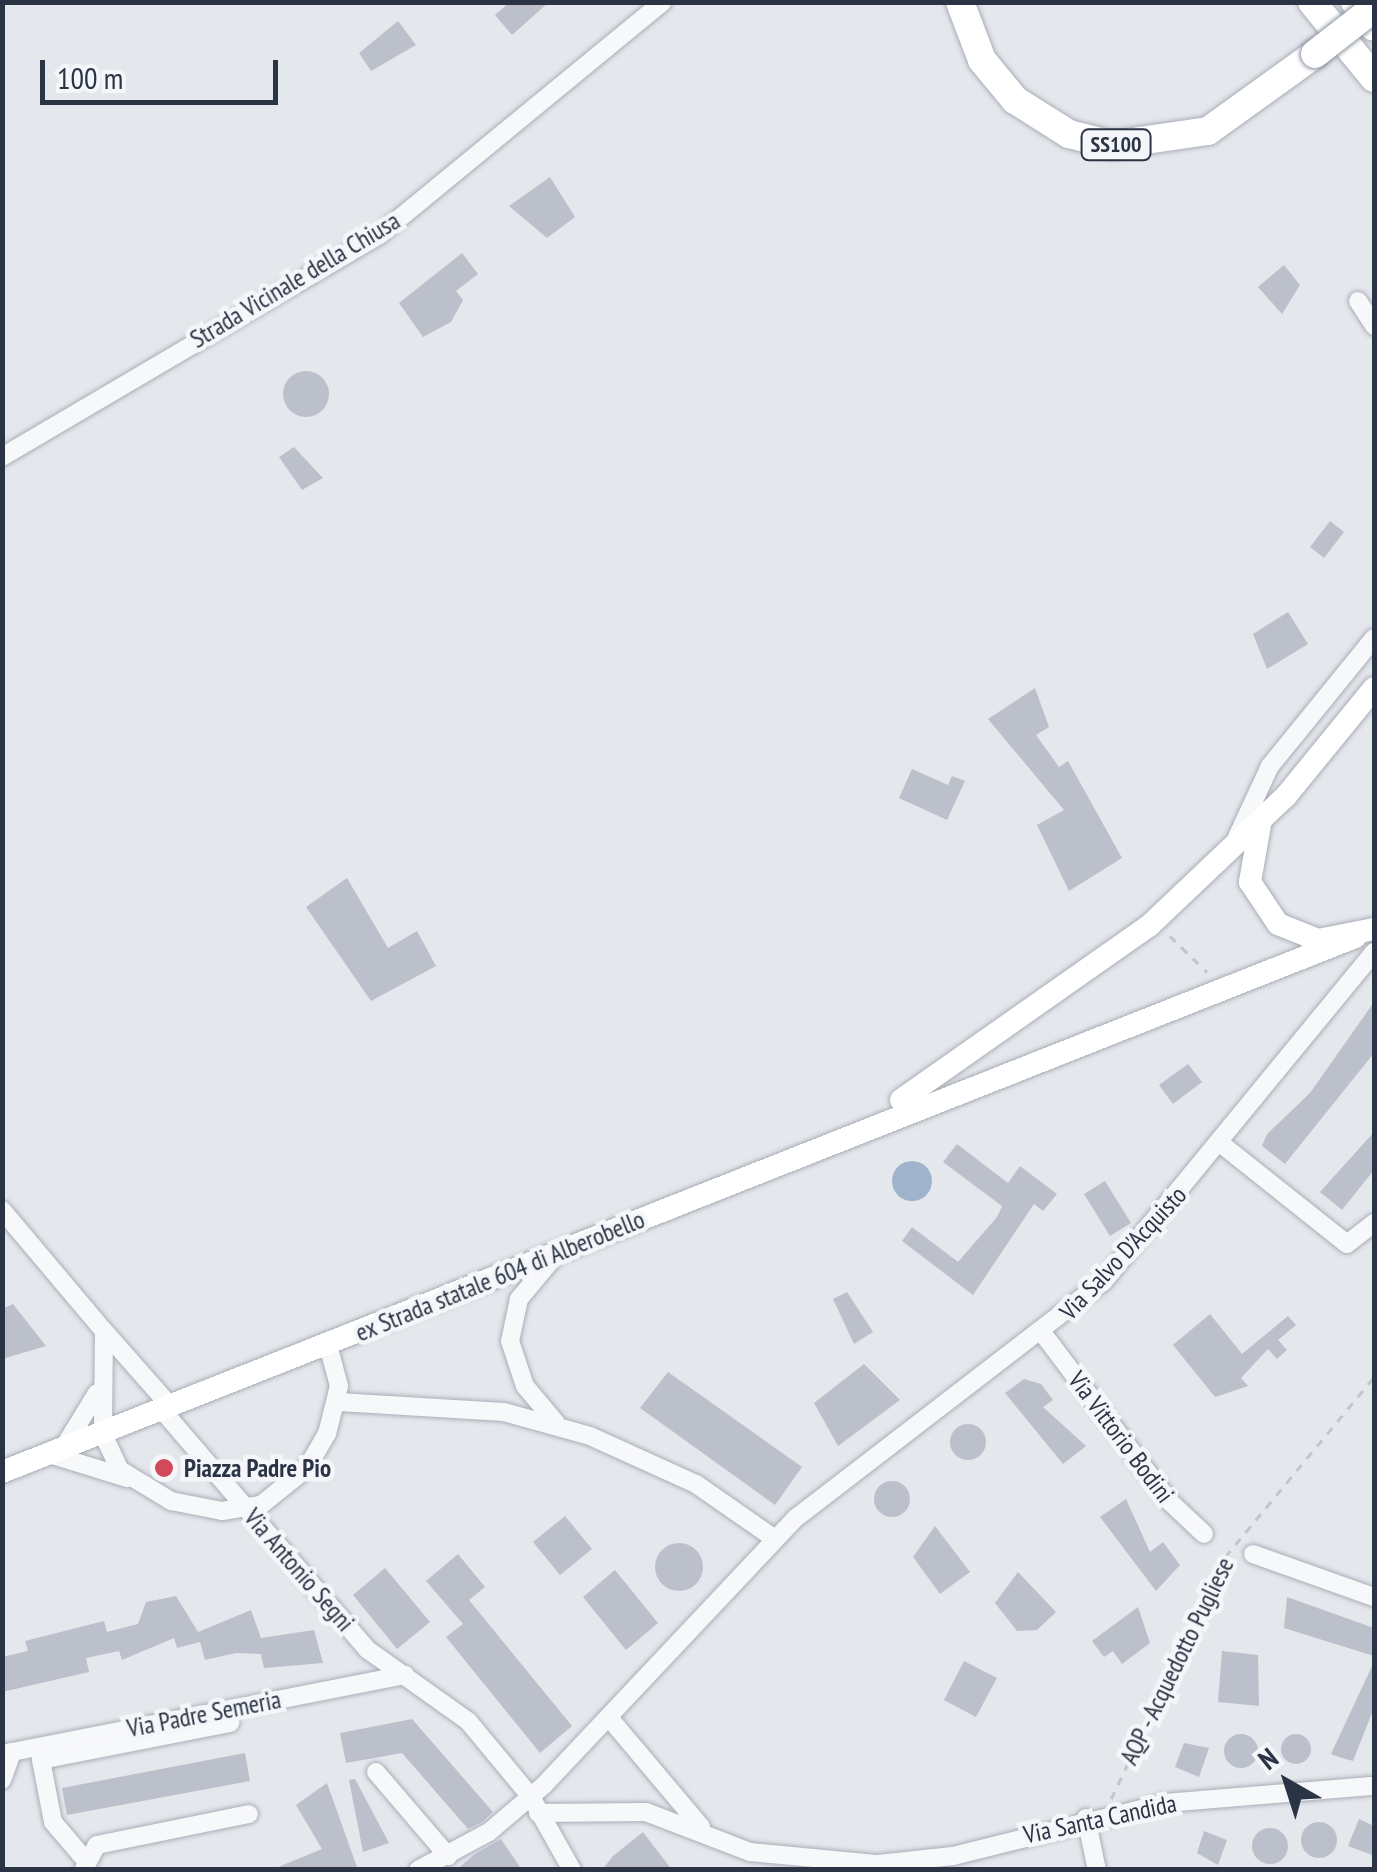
<!DOCTYPE html>
<html>
<head>
<meta charset="utf-8">
<style>
	body { margin:0 }
	#map { position:relative; width:1377px; height:1872px; overflow:hidden; background:#e4e7ec; font-family:"PT Sans Narrow",sans-serif }
	div>[style] { position:absolute }
	.water>* { inset:0; background:#9fb4cc }
	.round { border-radius:50% }
	.building>* { inset:0; background:#bbc0ca }
	.path>* { height:2.5px; margin-top:-1.25px; transform-origin:0; background:repeating-linear-gradient(90deg,#c2c5cb 0 8px,transparent 0 16px) }
	.roads { filter:drop-shadow(0 0 2px #a9aeb7) drop-shadow(0 0 2px #a9aeb7) }
	.minor>* { height:18px; margin:-9px; padding:0 9px; transform-origin:9px; border-radius:9px; background:#f7f8fa }
	.major>* { height:22px; margin:-11px; padding:0 11px; transform-origin:11px; border-radius:11px; background:#fff }
	.highway>* { height:28px; margin:-14px; padding:0 14px; transform-origin:14px; border-radius:14px; background:#fff }
	.bridges { filter:drop-shadow(0 0 2px #8b94a3) drop-shadow(0 0 2px #8b94a3) }
	.highway-bridge>* { height:28px; margin:-14px; padding:0 14px; transform-origin:14px; border-radius:14px; background:#fff }
	.dots>* { width:28px; height:28px; translate:-50% -50%; box-sizing:border-box; border:5px solid #f4f6f9; border-radius:50% }
	span { translate:-50% -50%; white-space:nowrap; text-align:center; line-height:1.15; -webkit-text-stroke:9px #f4f6f9; paint-order:stroke }
	.shield-label span { padding:2px 8px; background:#f4f6f9; border:2px solid; border-radius:8px; -webkit-text-stroke-width:0 }
	.shield-label { font-size:22px; color:#2b3445; font-weight:700 }
	.street-label { font-size:25px; color:#2b3445 }
	.poi-label { font-size:25px; color:#2b3445; font-weight:700 }
	.left { translate:0 -50%; text-align:left }
	.frame { position:absolute; inset:0; border:5px solid #2b3445; pointer-events:none }
	.north { position:absolute; left:1237px; top:1732px; width:100px; height:100px; -webkit-text-stroke:8px #f4f6f9; paint-order:stroke; rotate:321deg; font-size:28px; font-weight:700; line-height:40px; text-align:center; color:#2b3445 }
	.north::after { content:''; display:block; margin:auto; width:35px; height:45px; background:#2b3445; clip-path:polygon(50% 0,100% 100%,50% 72%,0 100%) }
	.scale { position:absolute; left:40px; top:60px; width:238px; height:45px; box-sizing:border-box; border:5px solid #2b3445; border-top:0; padding-left:12px; font-size:30px; line-height:35px; white-space:nowrap; color:#2b3445; -webkit-text-stroke:8px #f4f6f9; paint-order:stroke }
</style>
</head>
<body>
<div id="map">
	<div class="water">
		<div class="round" style="left:892px;top:1161px;width:40px;height:40px"></div>
	</div>
	<div class="building">
		<div style="clip-path:polygon(510px 2px,549px 2px,512px 35px,495px 15px)"></div>
		<div style="clip-path:polygon(398px 21px,416px 45px,371px 71px,359px 53px)"></div>
		<div style="clip-path:polygon(550px 177px,575px 217px,547px 238px,509px 206px)"></div>
		<div style="clip-path:polygon(462px 253px,478px 274px,456px 291px,463px 300px,451px 322px,423px 337px,399px 303px)"></div>
		<div style="clip-path:polygon(1284px 265px,1300px 285px,1282px 314px,1258px 287px)"></div>
		<div class="round" style="left:283px;top:371px;width:46px;height:46px"></div>
		<div style="clip-path:polygon(294px 447px,323px 478px,302px 490px,279px 457px)"></div>
		<div style="clip-path:polygon(1330px 521px,1344px 532px,1324px 558px,1310px 547px)"></div>
		<div style="clip-path:polygon(1288px 612px,1308px 644px,1267px 669px,1253px 634px)"></div>
		<div style="clip-path:polygon(1035px 688px,1049px 727px,1036px 735px,1059px 767px,1068px 761px,1122px 858px,1069px 891px,1037px 825px,1064px 810px,988px 719px)"></div>
		<div style="clip-path:polygon(912px 769px,948px 785px,952px 776px,965px 781px,947px 820px,899px 798px)"></div>
		<div style="clip-path:polygon(347px 878px,388px 948px,417px 931px,436px 966px,371px 1001px,306px 907px)"></div>
		<div style="clip-path:polygon(1374px 1002px,1374px 1053px,1285px 1164px,1262px 1146px,1267px 1134px,1310px 1093px)"></div>
		<div style="clip-path:polygon(1188px 1064px,1202px 1082px,1173px 1104px,1159px 1085px)"></div>
		<div style="clip-path:polygon(1374px 1132px,1374px 1170px,1342px 1210px,1320px 1192px)"></div>
		<div style="clip-path:polygon(957px 1144px,1008px 1183px,1020px 1166px,1057px 1194px,1043px 1211px,1034px 1204px,973px 1295px,902px 1241px,912px 1227px,958px 1262px,997px 1217px,1002px 1206px,943px 1162px)"></div>
		<div style="clip-path:polygon(1105px 1181px,1131px 1223px,1110px 1236px,1084px 1194px)"></div>
		<div style="clip-path:polygon(847px 1292px,873px 1332px,854px 1344px,833px 1299px)"></div>
		<div style="clip-path:polygon(13px 1304px,46px 1346px,2px 1359px,2px 1309px)"></div>
		<div style="clip-path:polygon(1210px 1314px,1242px 1354px,1288px 1316px,1296px 1325px,1278px 1340px,1287px 1350px,1277px 1359px,1268px 1349px,1241px 1378px,1248px 1386px,1215px 1397px,1173px 1345px)"></div>
		<div style="clip-path:polygon(864px 1364px,900px 1400px,838px 1446px,814px 1403px)"></div>
		<div style="clip-path:polygon(668px 1372px,802px 1467px,775px 1505px,640px 1408px)"></div>
		<div style="clip-path:polygon(1024px 1379px,1041px 1384px,1053px 1400px,1043px 1407px,1086px 1446px,1063px 1464px,1005px 1393px)"></div>
		<div class="round" style="left:950px;top:1424px;width:36px;height:36px"></div>
		<div class="round" style="left:874px;top:1481px;width:36px;height:36px"></div>
		<div style="clip-path:polygon(1126px 1499px,1150px 1552px,1163px 1542px,1180px 1565px,1156px 1591px,1100px 1517px)"></div>
		<div style="clip-path:polygon(565px 1516px,592px 1549px,560px 1575px,533px 1542px)"></div>
		<div style="clip-path:polygon(935px 1526px,970px 1572px,940px 1594px,913px 1557px)"></div>
		<div class="round" style="left:655px;top:1543px;width:48px;height:48px"></div>
		<div style="clip-path:polygon(458px 1554px,485px 1587px,469px 1600px,572px 1726px,540px 1753px,446px 1637px,463px 1624px,426px 1581px)"></div>
		<div style="clip-path:polygon(385px 1568px,430px 1622px,397px 1649px,353px 1595px)"></div>
		<div style="clip-path:polygon(615px 1570px,658px 1623px,626px 1650px,583px 1597px)"></div>
		<div style="clip-path:polygon(1018px 1572px,1056px 1612px,1037px 1630px,1017px 1631px,995px 1603px)"></div>
		<div style="clip-path:polygon(176px 1596px,198px 1632px,251px 1610px,261px 1638px,314px 1630px,323px 1663px,264px 1668px,261px 1654px,236px 1653px,205px 1660px,200px 1642px,177px 1648px,174px 1638px,122px 1660px,119px 1651px,86px 1658px,89px 1672px,2px 1692px,2px 1657px,28px 1651px,25px 1641px,104px 1621px,107px 1632px,138px 1624px,146px 1602px)"></div>
		<div style="clip-path:polygon(1287px 1597px,1374px 1628px,1374px 1656px,1284px 1628px)"></div>
		<div style="clip-path:polygon(1138px 1607px,1150px 1643px,1122px 1664px,1113px 1651px,1104px 1657px,1092px 1641px)"></div>
		<div style="clip-path:polygon(1222px 1651px,1258px 1655px,1259px 1706px,1218px 1702px)"></div>
		<div style="clip-path:polygon(964px 1661px,997px 1678px,976px 1717px,944px 1700px)"></div>
		<div style="clip-path:polygon(1374px 1662px,1374px 1708px,1353px 1761px,1342px 1758px,1331px 1754px)"></div>
		<div style="clip-path:polygon(412px 1719px,493px 1812px,482px 1822px,468px 1829px,402px 1753px,346px 1763px,340px 1733px)"></div>
		<div class="round" style="left:1224px;top:1734px;width:34px;height:34px"></div>
		<div class="round" style="left:1281px;top:1734px;width:30px;height:30px"></div>
		<div style="clip-path:polygon(1184px 1743px,1209px 1748px,1199px 1777px,1175px 1767px)"></div>
		<div style="clip-path:polygon(245px 1753px,250px 1781px,67px 1815px,62px 1788px)"></div>
		<div style="clip-path:polygon(355px 1779px,389px 1843px,363px 1852px,349px 1780px)"></div>
		<div style="clip-path:polygon(327px 1783px,358px 1870px,271px 1870px,322px 1849px,296px 1805px)"></div>
		<div style="clip-path:polygon(1359px 1819px,1374px 1826px,1372px 1855px,1348px 1846px)"></div>
		<div class="round" style="left:1301px;top:1822px;width:36px;height:36px"></div>
		<div class="round" style="left:1252px;top:1828px;width:36px;height:36px"></div>
		<div style="clip-path:polygon(1204px 1831px,1227px 1840px,1218px 1865px,1197px 1853px)"></div>
		<div style="clip-path:polygon(643px 1832px,672px 1870px,602px 1870px,613px 1856px)"></div>
		<div style="clip-path:polygon(501px 1839px,522px 1870px,456px 1870px,475px 1854px)"></div>
	</div>
	<div class="path">
		<div style="left:1170px;top:936px;width:52px;rotate:44.2deg"></div>
		<div style="left:1111px;top:1799px;width:268px;rotate:-64.8deg"></div>
		<div style="left:1225px;top:1557px;width:234px;rotate:-50.4deg"></div>
	</div>
	<div class="roads">
		<div class="minor">
			<div style="left:1358px;top:301px;width:30px;rotate:57deg"></div>
			<div style="left:2px;top:457px;width:438px;rotate:-30.5deg"></div>
			<div style="left:379px;top:235px;width:367px;rotate:-39.4deg"></div>
			<div style="left:1237px;top:837px;width:78px;rotate:-65.1deg"></div>
			<div style="left:1270px;top:766px;width:165px;rotate:-50.9deg"></div>
			<div style="left:1220px;top:1143px;width:162px;rotate:38.5deg"></div>
			<div style="left:1347px;top:1244px;width:34px;rotate:-38deg"></div>
			<div style="left:2px;top:1210px;width:158px;rotate:49.9deg"></div>
			<div style="left:554px;top:1257px;width:55px;rotate:129.8deg"></div>
			<div style="left:519px;top:1299px;width:43px;rotate:102.1deg"></div>
			<div style="left:510px;top:1341px;width:47px;rotate:71.6deg"></div>
			<div style="left:525px;top:1386px;width:48px;rotate:50deg"></div>
			<div style="left:1044px;top:1335px;width:208px;rotate:53deg"></div>
			<div style="left:1169px;top:1501px;width:48px;rotate:43.3deg"></div>
			<div style="left:339px;top:1402px;width:165px;rotate:3.5deg"></div>
			<div style="left:504px;top:1412px;width:89px;rotate:15.6deg"></div>
			<div style="left:590px;top:1436px;width:116px;rotate:24.4deg"></div>
			<div style="left:696px;top:1484px;width:96px;rotate:34.8deg"></div>
			<div style="left:171px;top:1407px;width:101px;rotate:-131.4deg"></div>
			<div style="left:104px;top:1331px;width:103px;rotate:90.6deg"></div>
			<div style="left:103px;top:1434px;width:40px;rotate:65deg"></div>
			<div style="left:120px;top:1470px;width:60px;rotate:31.3deg"></div>
			<div style="left:171px;top:1501px;width:52px;rotate:11.1deg"></div>
			<div style="left:222px;top:1511px;width:39px;rotate:-9deg"></div>
			<div style="left:261px;top:1505px;width:59px;rotate:-38.8deg"></div>
			<div style="left:307px;top:1468px;width:39px;rotate:-60deg"></div>
			<div style="left:327px;top:1434px;width:49px;rotate:-76deg"></div>
			<div style="left:339px;top:1386px;width:42px;rotate:-105deg"></div>
			<div style="left:162px;top:1410px;width:316px;rotate:49.4deg"></div>
			<div style="left:368px;top:1650px;width:123px;rotate:35.4deg"></div>
			<div style="left:468px;top:1721px;width:99px;rotate:50.3deg"></div>
			<div style="left:531px;top:1797px;width:84px;rotate:60.7deg"></div>
			<div style="left:64px;top:1447px;width:63px;rotate:-58.6deg"></div>
			<div style="left:49px;top:1454px;width:82px;rotate:17.1deg"></div>
			<div style="left:1253px;top:1554px;width:128px;rotate:19.6deg"></div>
			<div style="left:611px;top:1720px;width:140px;rotate:49.9deg"></div>
			<div style="left:2px;top:1754px;width:411px;rotate:-11.1deg"></div>
			<div style="left:376px;top:1772px;width:111px;rotate:49.4deg"></div>
			<div style="left:2px;top:1780px;width:30px;rotate:-70deg"></div>
			<div style="left:538px;top:1813px;width:108px;rotate:-0.5deg"></div>
			<div style="left:646px;top:1812px;width:111px;rotate:21deg"></div>
			<div style="left:750px;top:1852px;width:129px;rotate:5.4deg"></div>
			<div style="left:878px;top:1864px;width:75px;rotate:-6.1deg"></div>
			<div style="left:953px;top:1856px;width:219px;rotate:-14deg"></div>
			<div style="left:1165px;top:1803px;width:210px;rotate:-4.7deg"></div>
			<div style="left:1086px;top:1818px;width:53px;rotate:78.1deg"></div>
			<div style="left:87px;top:1862px;width:52px;rotate:-130.4deg"></div>
			<div style="left:53px;top:1822px;width:63px;rotate:-101deg"></div>
			<div style="left:41px;top:1760px;width:193px;rotate:-11.1deg"></div>
			<div style="left:84px;top:1869px;width:27px;rotate:-62deg"></div>
			<div style="left:97px;top:1845px;width:155px;rotate:-11.5deg"></div>
			<div style="left:418px;top:1870px;width:81px;rotate:-28.2deg"></div>
			<div style="left:489px;top:1832px;width:72px;rotate:-40.5deg"></div>
			<div style="left:544px;top:1785px;width:367px;rotate:-46.7deg"></div>
			<div style="left:796px;top:1518px;width:387px;rotate:-37.6deg"></div>
			<div style="left:1103px;top:1282px;width:427px;rotate:-50.6deg"></div>
		</div>
		<div class="major">
			<div style="left:1260px;top:825px;width:58px;rotate:100deg"></div>
			<div style="left:1250px;top:882px;width:50px;rotate:56.3deg"></div>
			<div style="left:1278px;top:924px;width:43px;rotate:21.8deg"></div>
			<div style="left:1318px;top:940px;width:57px;rotate:-11.1deg"></div>
			<div style="left:901px;top:1100px;width:303px;rotate:-35.1deg"></div>
			<div style="left:1149px;top:926px;width:189px;rotate:-43.5deg"></div>
			<div style="left:1286px;top:796px;width:139px;rotate:-50.8deg"></div>
			<div style="left:2px;top:1472px;width:1455px;rotate:-21.57deg"></div>
		</div>
		<div class="highway">
			<div style="left:960px;top:2px;width:62px;rotate:69.2deg"></div>
			<div style="left:982px;top:60px;width:52px;rotate:50.5deg"></div>
			<div style="left:1015px;top:100px;width:64px;rotate:32.2deg"></div>
			<div style="left:1069px;top:134px;width:44px;rotate:14.3deg"></div>
			<div style="left:1112px;top:145px;width:97px;rotate:-8.3deg"></div>
			<div style="left:1208px;top:131px;width:132px;rotate:-35.7deg"></div>
			<div style="left:1312px;top:2px;width:98px;rotate:50.8deg"></div>
			<div style="left:1355px;top:2px;width:31px;rotate:53deg"></div>
		</div>
	</div>
	<div class="bridges">
		<div class="highway-bridge">
			<div style="left:1315px;top:54px;width:75px;rotate:-37.9deg"></div>
		</div>
	</div>
	<div class="dots">
		<div style="left:164px;top:1468px;background:#d1495b"></div>
	</div>
	<div class="shield-label">
		<span style="left:1116px;top:145px">SS100</span>
	</div>
	<div class="street-label">
		<span style="left:295px;top:280px;rotate:-31deg">Strada Vicinale della Chiusa</span>
		<span style="left:1123px;top:1253px;rotate:-47deg">Via Salvo D'Acquisto</span>
		<span style="left:500px;top:1276px;rotate:-22deg">ex Strada statale 604 di Alberobello</span>
		<span style="left:1121px;top:1437px;rotate:53deg">Via Vittorio Bodini</span>
		<span style="left:299px;top:1570px;rotate:49deg">Via Antonio Segni</span>
		<span style="left:1177px;top:1661px;rotate:-64deg">AQP - Acquedotto Pugliese</span>
		<span style="left:204px;top:1714px;rotate:-11deg">Via Padre Semeria</span>
		<span style="left:1100px;top:1819px;rotate:-12deg">Via Santa Candida</span>
	</div>
	<div class="poi-label">
		<span class="left" style="left:184px;top:1468px">Piazza Padre Pio</span>
	</div>
	<div class="frame"></div>
	<div class="north">N</div>
	<div class="scale">100 m</div>
</div>
</body>
</html>
